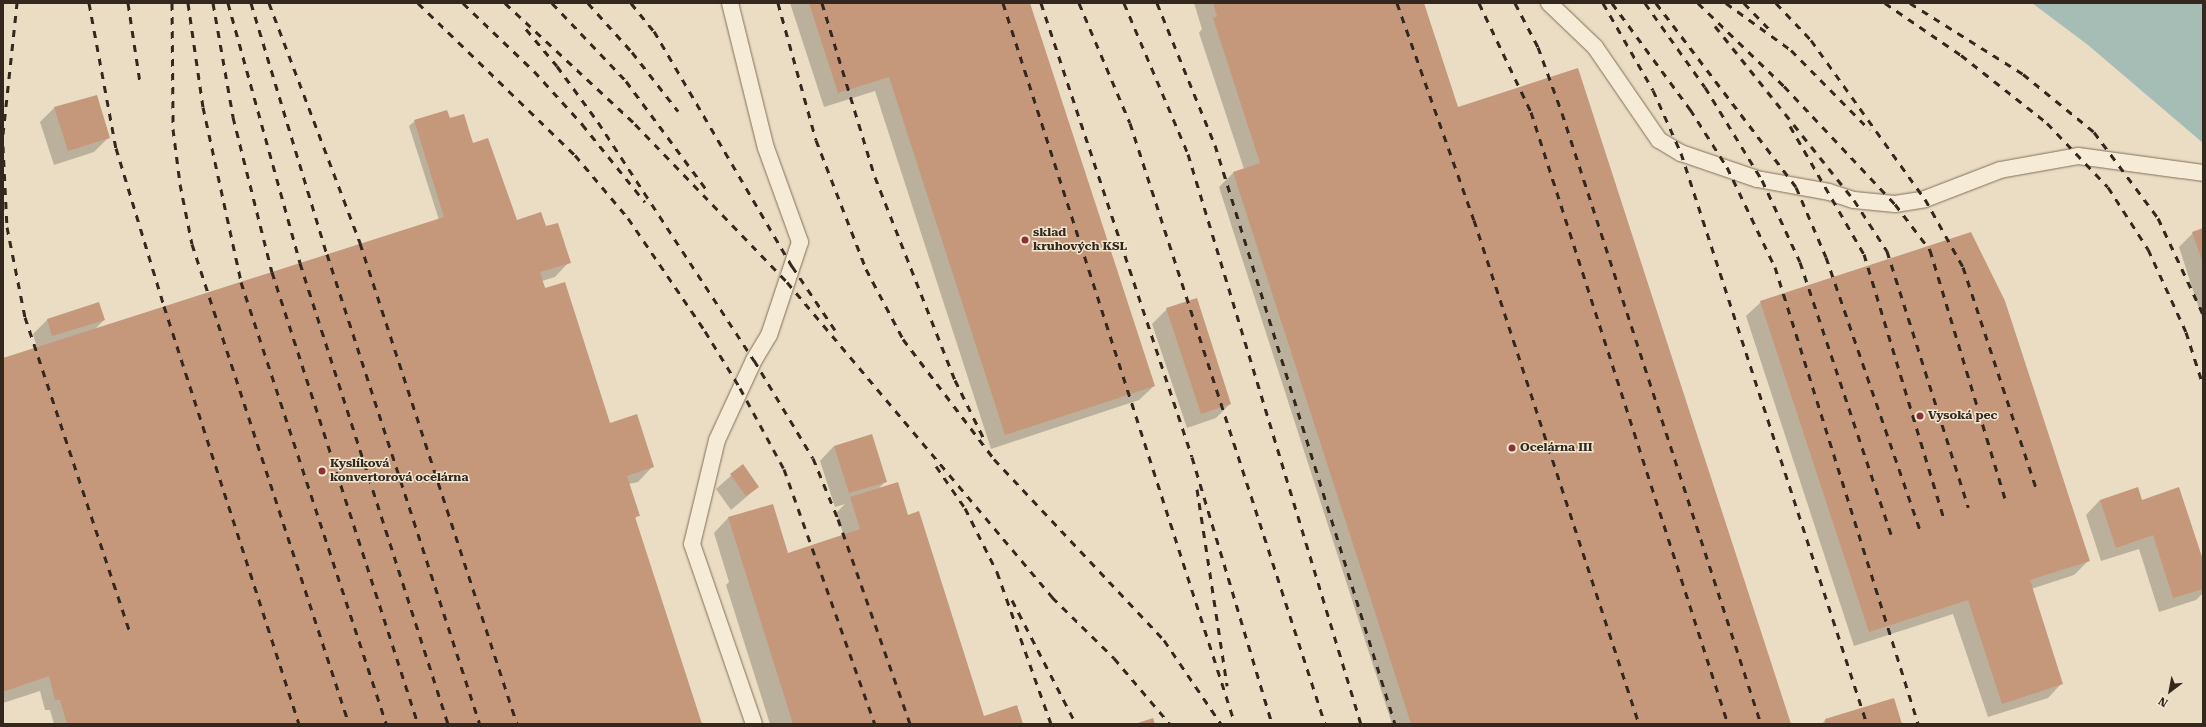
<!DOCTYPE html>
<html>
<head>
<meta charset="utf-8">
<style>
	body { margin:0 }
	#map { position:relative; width:2206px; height:727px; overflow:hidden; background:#eaddc3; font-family:"Roboto Serif",serif }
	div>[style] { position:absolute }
	.water>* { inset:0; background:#a5bdb5 }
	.shadow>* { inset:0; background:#0003 }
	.building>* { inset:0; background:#c5987c }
	.roads { filter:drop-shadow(0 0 1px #836f5b) drop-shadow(0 0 1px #836f5b) }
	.service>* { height:16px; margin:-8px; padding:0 8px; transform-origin:8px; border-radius:8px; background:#f6ebd6 }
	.rail>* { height:3px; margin-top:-1.5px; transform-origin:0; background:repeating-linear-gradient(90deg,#34281e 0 7px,transparent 0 14px) }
	.dots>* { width:11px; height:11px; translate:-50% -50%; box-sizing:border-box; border:2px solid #f2e8d2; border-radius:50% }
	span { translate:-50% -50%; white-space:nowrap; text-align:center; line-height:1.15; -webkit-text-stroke:3px #f2e8d2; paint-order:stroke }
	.poi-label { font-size:12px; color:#34281e; font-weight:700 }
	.left { translate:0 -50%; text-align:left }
	.frame { position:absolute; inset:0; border:4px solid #34281e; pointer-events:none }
	.north { position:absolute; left:2150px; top:671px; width:40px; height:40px; -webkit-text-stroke:3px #f2e8d2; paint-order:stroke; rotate:212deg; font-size:11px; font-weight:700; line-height:16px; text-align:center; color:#34281e }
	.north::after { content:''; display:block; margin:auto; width:14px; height:18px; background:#34281e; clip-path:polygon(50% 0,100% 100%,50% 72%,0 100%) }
</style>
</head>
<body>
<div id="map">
	<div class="water">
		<div style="clip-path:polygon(2032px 3px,2203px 3px,2203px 143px,2088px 45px)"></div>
	</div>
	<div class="shadow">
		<div style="clip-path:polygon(790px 3px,1029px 3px,1154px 386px,1139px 400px,991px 449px,875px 91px,824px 107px)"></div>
		<div style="clip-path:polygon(1194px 3px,1423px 3px,1458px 108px,1790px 724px,1392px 724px,1219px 187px,1233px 173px,1244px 169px,1199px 33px,1202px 29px)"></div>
		<div style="clip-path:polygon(96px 97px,108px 138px,94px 152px,54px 165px,40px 122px,54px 108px)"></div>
		<div style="clip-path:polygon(449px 119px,472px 144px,513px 222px,546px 228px,569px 262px,555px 277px,542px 281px,610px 425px,652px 467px,638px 482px,629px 484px,638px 515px,635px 519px,701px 724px,54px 724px,50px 710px,45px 710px,40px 691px,3px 703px,3px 359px,37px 348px,33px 334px,47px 320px,98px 303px,104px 320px,94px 330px,439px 220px,409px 126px,415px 121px)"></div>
		<div style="clip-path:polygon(2203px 229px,2203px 321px,2179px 247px,2193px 233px)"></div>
		<div style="clip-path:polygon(1761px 302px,2089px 560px,2074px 575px,2031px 589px,2062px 683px,2048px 698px,1988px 717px,1953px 614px,1854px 646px,1746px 316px)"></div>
		<div style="clip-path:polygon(1167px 309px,1230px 404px,1216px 418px,1187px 428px,1152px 324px)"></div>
		<div style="clip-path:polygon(834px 446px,886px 481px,877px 490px,907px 516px,983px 717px,1022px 724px,770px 724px,726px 585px,729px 582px,714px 533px,728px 518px,772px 505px,787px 554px,844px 536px,836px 513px,845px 504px,835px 507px,820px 461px)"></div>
		<div style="clip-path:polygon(743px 465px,758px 487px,731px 510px,716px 489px)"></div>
		<div style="clip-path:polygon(2100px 500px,2141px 501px,2203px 564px,2203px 593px,2196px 600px,2159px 612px,2139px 549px,2101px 561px,2086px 515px)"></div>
		<div style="clip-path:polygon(1825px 720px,1901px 724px,1822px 724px)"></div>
	</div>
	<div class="building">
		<div style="clip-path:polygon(809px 3px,1030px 3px,1155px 386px,1005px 435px,889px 77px,838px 93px)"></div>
		<div style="clip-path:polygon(1213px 3px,1424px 3px,1458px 107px,1578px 68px,1791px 724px,1411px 724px,1233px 172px,1260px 163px,1213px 18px,1217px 16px)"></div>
		<div style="clip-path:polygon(97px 95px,110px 138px,68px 151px,54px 107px)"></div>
		<div style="clip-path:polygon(447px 110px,450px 118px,464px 114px,473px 143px,488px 138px,517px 220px,541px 212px,546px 226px,558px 223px,571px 263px,540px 272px,545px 288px,565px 282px,610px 423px,637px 414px,654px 467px,627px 476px,640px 516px,635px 517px,702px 724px,67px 724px,60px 700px,55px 700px,49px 676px,3px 692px,3px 358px,444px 217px,414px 120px)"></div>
		<div style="clip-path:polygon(2203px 228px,2203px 263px,2192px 232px)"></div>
		<div style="clip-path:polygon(1971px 232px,2005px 301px,2090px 561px,2030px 580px,2063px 684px,2002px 704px,1968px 600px,1869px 632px,1760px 301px)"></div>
		<div style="clip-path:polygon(1197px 298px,1231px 404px,1201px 414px,1166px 308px)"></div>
		<div style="clip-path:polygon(99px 302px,105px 320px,52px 336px,47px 319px)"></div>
		<div style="clip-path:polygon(872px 434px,887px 482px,849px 493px,834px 446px)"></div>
		<div style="clip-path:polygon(743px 464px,759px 487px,746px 496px,730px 474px)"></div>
		<div style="clip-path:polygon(898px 482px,908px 515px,919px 511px,984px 716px,1017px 705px,1023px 724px,793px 724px,728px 517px,773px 504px,788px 553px,860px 529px,850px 497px)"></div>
		<div style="clip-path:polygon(2138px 487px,2142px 500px,2179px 487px,2203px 560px,2203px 589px,2173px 598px,2153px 535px,2116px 548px,2100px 500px)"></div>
		<div style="clip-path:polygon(1894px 698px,1902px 724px,1826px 724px,1825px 719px)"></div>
		<div style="clip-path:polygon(1153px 718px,1155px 724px,1135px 724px)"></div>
	</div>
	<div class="roads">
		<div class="service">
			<div style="left:730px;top:3px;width:149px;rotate:76.1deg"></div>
			<div style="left:766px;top:148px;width:100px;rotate:70.1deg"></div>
			<div style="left:800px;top:242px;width:98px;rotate:108.4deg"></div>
			<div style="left:769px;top:335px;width:29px;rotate:121deg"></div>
			<div style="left:754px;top:360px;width:88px;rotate:114.8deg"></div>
			<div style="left:717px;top:440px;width:107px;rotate:103.5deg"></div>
			<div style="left:692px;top:544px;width:190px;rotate:71deg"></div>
			<div style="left:1549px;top:3px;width:64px;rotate:43.7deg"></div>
			<div style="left:1595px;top:47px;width:113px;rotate:55.5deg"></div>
			<div style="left:1659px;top:140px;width:26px;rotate:31deg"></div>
			<div style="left:1681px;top:153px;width:80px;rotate:18.9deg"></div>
			<div style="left:1757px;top:179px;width:73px;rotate:10.2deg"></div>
			<div style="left:1829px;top:192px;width:26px;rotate:18deg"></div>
			<div style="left:1854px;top:200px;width:41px;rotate:5.6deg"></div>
			<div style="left:1895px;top:204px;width:30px;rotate:-9deg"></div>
			<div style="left:1925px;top:199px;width:80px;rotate:-21.1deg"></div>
			<div style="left:2000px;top:170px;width:79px;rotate:-10.2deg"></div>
			<div style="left:2078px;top:156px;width:126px;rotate:7.7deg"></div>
		</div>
	</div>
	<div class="rail">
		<div style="left:89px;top:3px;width:147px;rotate:79.5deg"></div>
		<div style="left:116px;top:148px;width:165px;rotate:73.1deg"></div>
		<div style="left:164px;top:306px;width:439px;rotate:72.1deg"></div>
		<div style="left:128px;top:3px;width:80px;rotate:81.4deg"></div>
		<div style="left:172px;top:3px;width:126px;rotate:89.5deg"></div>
		<div style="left:173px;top:129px;width:55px;rotate:82.7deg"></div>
		<div style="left:180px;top:184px;width:61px;rotate:78.7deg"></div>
		<div style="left:192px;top:244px;width:505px;rotate:71.89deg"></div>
		<div style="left:188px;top:3px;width:105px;rotate:81.8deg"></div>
		<div style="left:203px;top:107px;width:179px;rotate:77.7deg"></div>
		<div style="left:241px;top:282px;width:465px;rotate:71.8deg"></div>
		<div style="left:213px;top:3px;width:116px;rotate:80deg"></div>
		<div style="left:233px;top:117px;width:160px;rotate:75.9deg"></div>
		<div style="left:272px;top:272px;width:475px;rotate:72.1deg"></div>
		<div style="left:228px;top:3px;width:270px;rotate:74.5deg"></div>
		<div style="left:300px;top:263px;width:484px;rotate:72.2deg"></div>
		<div style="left:251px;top:3px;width:262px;rotate:73.2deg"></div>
		<div style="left:327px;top:254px;width:494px;rotate:72deg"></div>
		<div style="left:269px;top:3px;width:257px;rotate:69.2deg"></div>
		<div style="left:360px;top:243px;width:506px;rotate:71.92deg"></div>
		<div style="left:418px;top:3px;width:219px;rotate:44.1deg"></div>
		<div style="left:575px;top:155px;width:82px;rotate:49.9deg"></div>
		<div style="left:628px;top:218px;width:137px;rotate:55.7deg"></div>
		<div style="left:705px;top:331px;width:67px;rotate:58.4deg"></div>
		<div style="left:740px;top:388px;width:92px;rotate:61.5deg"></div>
		<div style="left:784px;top:469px;width:271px;rotate:70.4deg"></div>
		<div style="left:463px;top:3px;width:98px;rotate:43.8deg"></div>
		<div style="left:534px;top:71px;width:72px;rotate:47.8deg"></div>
		<div style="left:582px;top:124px;width:100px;rotate:51.1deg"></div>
		<div style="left:505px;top:3px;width:178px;rotate:42.9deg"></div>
		<div style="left:635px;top:124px;width:219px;rotate:46.1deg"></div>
		<div style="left:787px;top:282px;width:412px;rotate:49.9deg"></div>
		<div style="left:1052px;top:597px;width:87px;rotate:44.5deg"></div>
		<div style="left:1114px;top:658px;width:87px;rotate:49.7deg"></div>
		<div style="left:552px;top:3px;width:108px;rotate:46.5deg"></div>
		<div style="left:626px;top:81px;width:134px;rotate:53.5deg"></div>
		<div style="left:588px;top:3px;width:66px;rotate:48.1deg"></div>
		<div style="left:632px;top:52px;width:75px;rotate:52.1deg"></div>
		<div style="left:631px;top:3px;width:36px;rotate:51deg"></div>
		<div style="left:654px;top:31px;width:273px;rotate:59.6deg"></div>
		<div style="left:792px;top:266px;width:77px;rotate:56.1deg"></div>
		<div style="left:778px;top:3px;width:142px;rotate:74.5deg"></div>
		<div style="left:816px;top:140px;width:138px;rotate:68.8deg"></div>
		<div style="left:866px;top:269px;width:79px;rotate:62.1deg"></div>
		<div style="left:903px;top:339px;width:151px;rotate:52.8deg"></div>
		<div style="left:994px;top:459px;width:248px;rotate:46.8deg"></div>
		<div style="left:1164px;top:640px;width:102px;rotate:55.8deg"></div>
		<div style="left:822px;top:3px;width:182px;rotate:73.1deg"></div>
		<div style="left:875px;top:177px;width:218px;rotate:68.5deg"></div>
		<div style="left:955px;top:380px;width:66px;rotate:63.8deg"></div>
		<div style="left:1003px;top:3px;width:757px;rotate:72.16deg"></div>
		<div style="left:1041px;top:3px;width:478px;rotate:71.6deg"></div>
		<div style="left:1192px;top:457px;width:279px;rotate:73.3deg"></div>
		<div style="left:1079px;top:3px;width:130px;rotate:67deg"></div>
		<div style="left:1130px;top:123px;width:632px;rotate:72.02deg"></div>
		<div style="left:1124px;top:3px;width:164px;rotate:67deg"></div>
		<div style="left:1188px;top:154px;width:596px;rotate:73.12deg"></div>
		<div style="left:1157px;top:3px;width:153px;rotate:67.8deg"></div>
		<div style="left:1215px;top:145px;width:606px;rotate:72.73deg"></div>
		<div style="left:1397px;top:3px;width:230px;rotate:70.5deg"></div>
		<div style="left:1474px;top:220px;width:530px;rotate:71.87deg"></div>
		<div style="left:1479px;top:3px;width:121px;rotate:64.5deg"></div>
		<div style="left:1531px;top:112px;width:643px;rotate:72.16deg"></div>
		<div style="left:1515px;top:3px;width:50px;rotate:62.4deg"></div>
		<div style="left:1538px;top:47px;width:70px;rotate:70deg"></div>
		<div style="left:1562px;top:113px;width:643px;rotate:71.96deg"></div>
		<div style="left:1603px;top:3px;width:100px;rotate:60.1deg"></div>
		<div style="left:1653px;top:90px;width:69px;rotate:66deg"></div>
		<div style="left:1681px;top:153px;width:601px;rotate:71.96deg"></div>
		<div style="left:1612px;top:3px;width:132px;rotate:53.7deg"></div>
		<div style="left:1690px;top:109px;width:69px;rotate:57.5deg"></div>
		<div style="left:1727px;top:167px;width:111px;rotate:64.4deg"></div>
		<div style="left:1775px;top:267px;width:479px;rotate:72.6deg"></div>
		<div style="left:1645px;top:3px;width:103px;rotate:54.5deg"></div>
		<div style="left:1705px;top:87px;width:109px;rotate:58.5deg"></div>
		<div style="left:1762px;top:180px;width:90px;rotate:65.1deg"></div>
		<div style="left:1800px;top:262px;width:287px;rotate:71.5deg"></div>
		<div style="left:1656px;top:3px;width:231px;rotate:52.7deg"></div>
		<div style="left:1796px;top:187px;width:76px;rotate:66.8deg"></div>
		<div style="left:1826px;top:257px;width:289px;rotate:71deg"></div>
		<div style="left:1698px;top:3px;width:120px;rotate:44deg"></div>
		<div style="left:1784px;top:86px;width:162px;rotate:46.8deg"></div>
		<div style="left:1895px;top:204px;width:58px;rotate:52.7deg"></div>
		<div style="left:1930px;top:250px;width:259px;rotate:73.2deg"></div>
		<div style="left:1726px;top:3px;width:80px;rotate:35.9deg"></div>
		<div style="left:1791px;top:50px;width:112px;rotate:45.4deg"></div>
		<div style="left:1744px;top:3px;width:40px;rotate:46deg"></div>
		<div style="left:1776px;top:3px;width:51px;rotate:46.6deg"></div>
		<div style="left:1811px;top:40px;width:196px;rotate:54.4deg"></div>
		<div style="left:1925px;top:199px;width:78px;rotate:60.8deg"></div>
		<div style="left:1963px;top:267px;width:233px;rotate:71.7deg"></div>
		<div style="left:1885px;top:3px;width:92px;rotate:34.4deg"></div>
		<div style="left:1961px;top:55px;width:110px;rotate:38.3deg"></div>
		<div style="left:2047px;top:123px;width:88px;rotate:46.4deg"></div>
		<div style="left:2108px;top:187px;width:74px;rotate:57.2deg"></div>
		<div style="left:2148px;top:249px;width:91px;rotate:65.4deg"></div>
		<div style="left:2186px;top:332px;width:56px;rotate:72.2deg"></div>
		<div style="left:1910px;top:3px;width:133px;rotate:32.1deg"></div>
		<div style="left:2023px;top:74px;width:92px;rotate:39.2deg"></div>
		<div style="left:2094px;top:132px;width:107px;rotate:53.3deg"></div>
		<div style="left:2158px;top:218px;width:106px;rotate:64.9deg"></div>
		<div style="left:1715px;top:26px;width:223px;rotate:51.4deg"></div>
		<div style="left:1854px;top:200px;width:61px;rotate:57.1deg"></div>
		<div style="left:1887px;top:251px;width:269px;rotate:72.4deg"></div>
		<div style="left:526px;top:29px;width:48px;rotate:50deg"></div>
		<div style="left:557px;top:66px;width:69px;rotate:53.8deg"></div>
		<div style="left:598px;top:122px;width:285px;rotate:56.8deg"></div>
		<div style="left:754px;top:360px;width:114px;rotate:59deg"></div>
		<div style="left:813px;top:458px;width:66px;rotate:67.7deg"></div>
		<div style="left:838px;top:519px;width:217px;rotate:70.6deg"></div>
		<div style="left:1790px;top:126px;width:148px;rotate:60deg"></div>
		<div style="left:1864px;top:254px;width:274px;rotate:73.2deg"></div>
		<div style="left:3px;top:134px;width:132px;rotate:-83.9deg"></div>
		<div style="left:3px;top:146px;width:81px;rotate:87.2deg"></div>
		<div style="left:7px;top:227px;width:92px;rotate:78.7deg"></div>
		<div style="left:25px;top:317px;width:332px;rotate:71.6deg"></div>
		<div style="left:936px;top:466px;width:51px;rotate:55.4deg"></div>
		<div style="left:965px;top:508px;width:72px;rotate:63.4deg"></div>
		<div style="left:997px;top:572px;width:161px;rotate:70.4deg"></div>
		<div style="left:1197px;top:489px;width:199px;rotate:81.3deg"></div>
		<div style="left:1012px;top:600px;width:140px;rotate:62.7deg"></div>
	</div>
	<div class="dots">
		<div style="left:1025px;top:240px;background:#8d3035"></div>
		<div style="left:1920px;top:416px;background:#8d3035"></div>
		<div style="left:1512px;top:448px;background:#8d3035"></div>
		<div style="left:322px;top:471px;background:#8d3035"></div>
	</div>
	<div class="poi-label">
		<span class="left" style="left:1033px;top:240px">sklad<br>kruhových KSL</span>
		<span class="left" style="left:1928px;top:416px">Vysoká pec</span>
		<span class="left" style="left:1520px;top:448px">Ocelárna III</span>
		<span class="left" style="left:330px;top:471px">Kyslíková<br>konvertorová ocelárna</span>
	</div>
	<div class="frame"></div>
	<div class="north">N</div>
</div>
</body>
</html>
